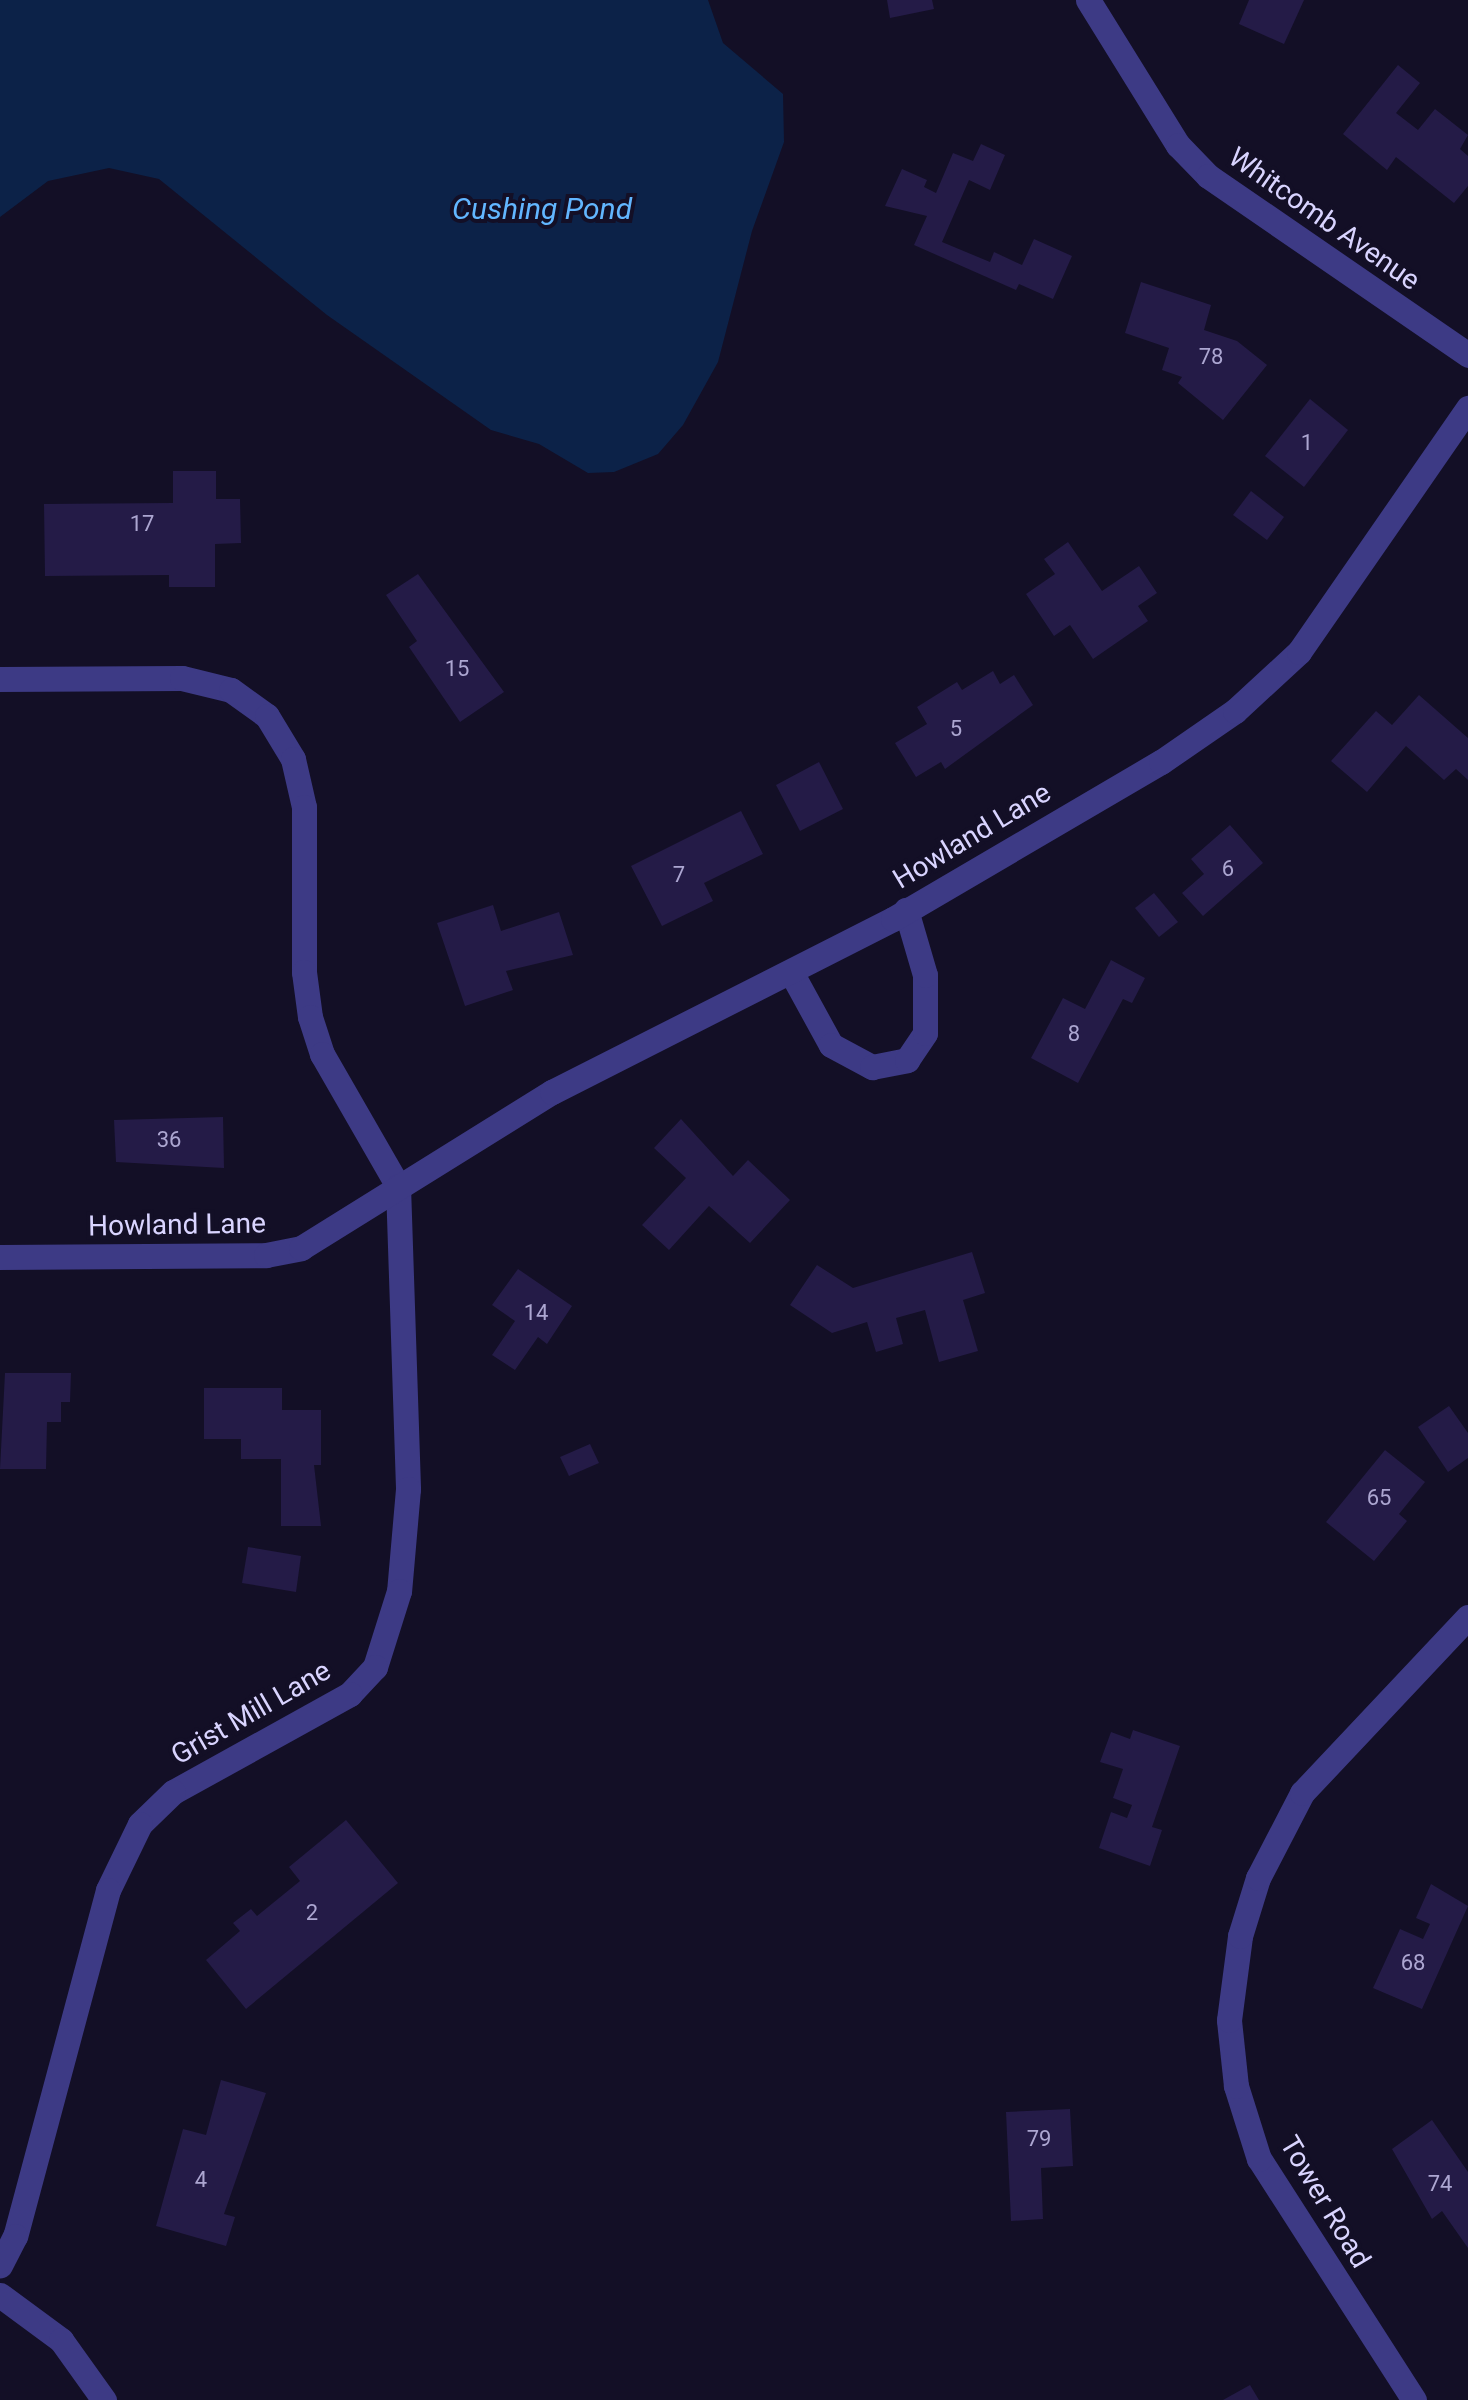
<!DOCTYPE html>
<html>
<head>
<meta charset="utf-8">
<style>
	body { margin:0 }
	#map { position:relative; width:1468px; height:2400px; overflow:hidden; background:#130f26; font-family:Roboto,sans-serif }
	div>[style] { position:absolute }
	.water>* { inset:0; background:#0c2248 }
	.building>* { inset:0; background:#241b47 }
	.minor>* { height:25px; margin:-12.5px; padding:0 12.5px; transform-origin:12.5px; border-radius:12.5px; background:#3d3a85 }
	span { translate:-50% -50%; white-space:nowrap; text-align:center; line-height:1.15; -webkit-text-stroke:8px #130f26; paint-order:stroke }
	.number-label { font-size:22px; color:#aca6d1 }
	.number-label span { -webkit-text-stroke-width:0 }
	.street-label { font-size:28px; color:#d9d4ff }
	.water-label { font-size:30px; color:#62b6ff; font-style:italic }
</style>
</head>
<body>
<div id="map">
	<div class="water">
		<div style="clip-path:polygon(0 0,708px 0,723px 43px,783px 94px,784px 142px,752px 231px,718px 362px,683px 425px,658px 454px,614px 472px,588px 473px,539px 444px,491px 430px,327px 315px,159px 179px,109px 168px,48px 181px,0 217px)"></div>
	</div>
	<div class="building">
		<div style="clip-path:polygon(887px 0,932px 0,934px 9px,890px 18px)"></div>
		<div style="clip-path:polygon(1249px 0,1304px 0,1284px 44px,1239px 24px)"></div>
		<div style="clip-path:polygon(1398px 65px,1420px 83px,1396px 113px,1418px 130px,1435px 109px,1468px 135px,1460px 149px,1468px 156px,1468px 186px,1454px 203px,1396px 157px,1387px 170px,1343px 134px)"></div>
		<div style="clip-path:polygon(981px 144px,1005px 155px,990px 190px,969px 180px,942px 242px,990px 262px,994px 252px,1022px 265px,1034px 239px,1072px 256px,1053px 299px,1019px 284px,1016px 290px,914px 245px,927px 216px,885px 206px,902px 169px,927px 180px,924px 187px,936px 193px,953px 153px,973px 161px)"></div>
		<div style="clip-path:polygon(1141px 282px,1211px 305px,1204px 330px,1237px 341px,1267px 365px,1223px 420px,1178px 383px,1182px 377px,1162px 370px,1169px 348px,1125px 333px)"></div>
		<div style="clip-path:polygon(1310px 399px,1348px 430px,1304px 487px,1265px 456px)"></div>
		<div style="clip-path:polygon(173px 471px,216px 471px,216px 499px,240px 499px,241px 543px,215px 544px,215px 587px,169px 587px,169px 575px,45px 576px,44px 504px,173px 503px)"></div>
		<div style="clip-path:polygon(1251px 491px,1284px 517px,1267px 540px,1233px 515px)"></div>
		<div style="clip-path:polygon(1068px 542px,1102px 591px,1139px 566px,1157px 593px,1138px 606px,1148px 621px,1093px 659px,1070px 625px,1054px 636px,1026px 594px,1055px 574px,1044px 559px)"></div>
		<div style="clip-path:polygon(418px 574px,504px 692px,460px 722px,409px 647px,417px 641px,386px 595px)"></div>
		<div style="clip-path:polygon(993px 671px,1000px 684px,1014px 675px,1033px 705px,945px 769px,941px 762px,916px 777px,895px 743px,927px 724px,917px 707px,957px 682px,962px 690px)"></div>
		<div style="clip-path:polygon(1419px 695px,1468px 738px,1468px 780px,1456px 769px,1444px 780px,1406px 746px,1367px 792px,1331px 761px,1376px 711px,1392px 725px)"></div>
		<div style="clip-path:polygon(819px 762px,843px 809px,800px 831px,776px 785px)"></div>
		<div style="clip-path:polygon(741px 811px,763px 854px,704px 883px,713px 901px,662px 926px,631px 866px)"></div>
		<div style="clip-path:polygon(1230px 825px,1263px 863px,1203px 916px,1182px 893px,1204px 874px,1191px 859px)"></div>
		<div style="clip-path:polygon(1154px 893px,1178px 922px,1159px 937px,1135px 908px)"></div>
		<div style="clip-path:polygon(493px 905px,501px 931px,559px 912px,573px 955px,506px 971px,513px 990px,465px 1006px,437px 923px)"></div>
		<div style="clip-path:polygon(1111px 960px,1145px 978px,1132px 1003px,1123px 999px,1078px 1083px,1031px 1058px,1063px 998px,1085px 1009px)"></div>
		<div style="clip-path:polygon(223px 1117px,224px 1168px,116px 1162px,114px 1120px)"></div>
		<div style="clip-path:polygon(681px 1119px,733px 1176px,748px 1160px,790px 1200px,750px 1243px,709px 1206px,669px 1250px,642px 1225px,686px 1178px,654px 1148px)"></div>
		<div style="clip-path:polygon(972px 1252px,985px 1293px,963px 1300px,978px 1351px,939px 1362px,925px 1310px,896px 1318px,903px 1344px,876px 1352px,867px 1322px,832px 1333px,790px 1305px,817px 1265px,853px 1288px)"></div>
		<div style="clip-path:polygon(518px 1269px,572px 1306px,547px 1344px,538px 1337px,515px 1370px,492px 1355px,515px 1321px,492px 1305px)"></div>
		<div style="clip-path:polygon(5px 1373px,71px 1373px,70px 1402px,61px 1402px,61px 1422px,47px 1422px,46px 1469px,0 1469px)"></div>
		<div style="clip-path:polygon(204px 1388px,282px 1388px,282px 1410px,321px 1410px,321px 1465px,314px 1465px,321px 1526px,281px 1526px,281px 1459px,241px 1459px,241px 1439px,204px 1439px)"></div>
		<div style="clip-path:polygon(1449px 1406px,1468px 1433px,1468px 1458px,1448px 1472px,1418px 1427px)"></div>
		<div style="clip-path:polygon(590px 1444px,599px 1463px,569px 1476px,560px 1457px)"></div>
		<div style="clip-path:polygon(1385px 1450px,1425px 1482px,1399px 1514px,1407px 1521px,1374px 1561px,1326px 1522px)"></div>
		<div style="clip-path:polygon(248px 1547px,301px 1556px,296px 1592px,242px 1583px)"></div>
		<div style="clip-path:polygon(1133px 1730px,1180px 1746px,1152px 1827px,1162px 1830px,1150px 1866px,1099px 1848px,1111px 1812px,1127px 1818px,1132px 1805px,1113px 1798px,1123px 1769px,1100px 1762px,1111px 1732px,1130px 1739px)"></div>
		<div style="clip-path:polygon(346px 1820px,398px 1883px,246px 2009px,206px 1960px,240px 1931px,233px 1923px,251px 1909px,257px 1916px,300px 1881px,289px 1867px)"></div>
		<div style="clip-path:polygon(1431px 1884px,1468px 1906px,1422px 2009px,1373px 1988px,1400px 1929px,1423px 1939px,1430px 1924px,1416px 1918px)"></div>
		<div style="clip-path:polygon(221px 2080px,266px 2093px,224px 2214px,235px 2217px,226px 2246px,156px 2226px,183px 2129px,206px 2135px)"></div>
		<div style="clip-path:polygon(1070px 2109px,1073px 2166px,1041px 2168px,1043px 2219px,1011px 2221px,1006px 2112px)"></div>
		<div style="clip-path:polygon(1432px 2120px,1468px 2172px,1468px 2248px,1442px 2211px,1432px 2219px,1392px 2149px)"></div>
		<div style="clip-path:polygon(1250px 2385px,1259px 2400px,1223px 2400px)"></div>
	</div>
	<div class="minor">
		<div style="left:1088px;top:0;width:171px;rotate:58.2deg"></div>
		<div style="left:1178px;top:145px;width:43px;rotate:45.9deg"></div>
		<div style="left:1208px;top:176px;width:316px;rotate:34.5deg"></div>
		<div style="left:0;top:679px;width:182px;rotate:-0.3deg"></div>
		<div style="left:182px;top:678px;width:50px;rotate:13.8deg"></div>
		<div style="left:231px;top:690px;width:44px;rotate:35.8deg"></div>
		<div style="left:267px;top:716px;width:50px;rotate:58.8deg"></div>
		<div style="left:293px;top:759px;width:49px;rotate:77.1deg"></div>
		<div style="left:304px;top:807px;width:165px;rotate:90deg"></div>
		<div style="left:304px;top:972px;width:45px;rotate:82.4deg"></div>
		<div style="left:310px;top:1017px;width:39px;rotate:72deg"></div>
		<div style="left:322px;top:1054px;width:152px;rotate:60.1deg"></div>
		<div style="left:398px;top:1186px;width:303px;rotate:88.1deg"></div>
		<div style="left:408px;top:1489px;width:102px;rotate:95deg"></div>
		<div style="left:399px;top:1591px;width:80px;rotate:107.5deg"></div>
		<div style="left:375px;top:1667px;width:37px;rotate:133deg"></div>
		<div style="left:350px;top:1694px;width:202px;rotate:151deg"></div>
		<div style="left:173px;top:1792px;width:46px;rotate:135.9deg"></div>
		<div style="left:140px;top:1824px;width:73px;rotate:115.9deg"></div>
		<div style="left:108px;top:1890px;width:358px;rotate:105deg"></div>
		<div style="left:15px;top:2236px;width:33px;rotate:117deg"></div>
		<div style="left:791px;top:972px;width:83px;rotate:61.3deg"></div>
		<div style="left:831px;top:1045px;width:47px;rotate:28.2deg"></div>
		<div style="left:872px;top:1067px;width:36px;rotate:-11deg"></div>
		<div style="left:907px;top:1060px;width:32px;rotate:-56deg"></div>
		<div style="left:925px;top:1033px;width:58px;rotate:-90deg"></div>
		<div style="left:925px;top:975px;width:68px;rotate:-106.3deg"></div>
		<div style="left:0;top:1257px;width:266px;rotate:-0.4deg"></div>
		<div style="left:266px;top:1255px;width:36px;rotate:-11deg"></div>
		<div style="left:301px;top:1248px;width:296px;rotate:-31.9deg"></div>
		<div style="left:552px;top:1092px;width:382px;rotate:-26.9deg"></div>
		<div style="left:893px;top:919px;width:311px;rotate:-30.4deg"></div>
		<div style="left:1161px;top:762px;width:90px;rotate:-34.6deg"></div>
		<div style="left:1235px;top:711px;width:87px;rotate:-42.7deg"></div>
		<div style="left:1299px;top:652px;width:297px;rotate:-55.3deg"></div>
		<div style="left:0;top:2295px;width:76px;rotate:36.4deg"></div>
		<div style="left:61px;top:2340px;width:74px;rotate:54.4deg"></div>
		<div style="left:1414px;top:2400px;width:287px;rotate:-122.7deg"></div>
		<div style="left:1259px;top:2159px;width:77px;rotate:-107.5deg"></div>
		<div style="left:1236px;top:2086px;width:66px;rotate:-96.1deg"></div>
		<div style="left:1229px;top:2020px;width:85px;rotate:-82.5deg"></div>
		<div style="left:1240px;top:1936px;width:61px;rotate:-72.8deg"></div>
		<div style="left:1258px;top:1878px;width:96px;rotate:-62.6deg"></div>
		<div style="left:1302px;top:1793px;width:242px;rotate:-46.7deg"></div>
	</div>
	<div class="number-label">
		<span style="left:1211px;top:357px">78</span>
		<span style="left:1307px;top:443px">1</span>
		<span style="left:142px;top:524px">17</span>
		<span style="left:457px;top:669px">15</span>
		<span style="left:956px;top:729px">5</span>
		<span style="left:1228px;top:869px">6</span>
		<span style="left:679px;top:875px">7</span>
		<span style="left:1074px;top:1034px">8</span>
		<span style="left:169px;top:1140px">36</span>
		<span style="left:536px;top:1313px">14</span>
		<span style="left:1379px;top:1498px">65</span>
		<span style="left:312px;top:1913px">2</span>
		<span style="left:1413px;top:1963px">68</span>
		<span style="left:1039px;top:2139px">79</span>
		<span style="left:201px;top:2180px">4</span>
		<span style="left:1440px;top:2184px">74</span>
	</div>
	<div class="street-label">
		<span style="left:1324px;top:219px;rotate:35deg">Whitcomb Avenue</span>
		<span style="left:972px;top:836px;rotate:-31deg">Howland Lane</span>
		<span style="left:177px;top:1225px;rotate:-1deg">Howland Lane</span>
		<span style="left:251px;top:1713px;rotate:-30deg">Grist Mill Lane</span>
		<span style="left:1325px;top:2202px;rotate:59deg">Tower Road</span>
	</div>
	<div class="water-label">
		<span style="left:542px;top:209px">Cushing Pond</span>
	</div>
</div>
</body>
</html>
